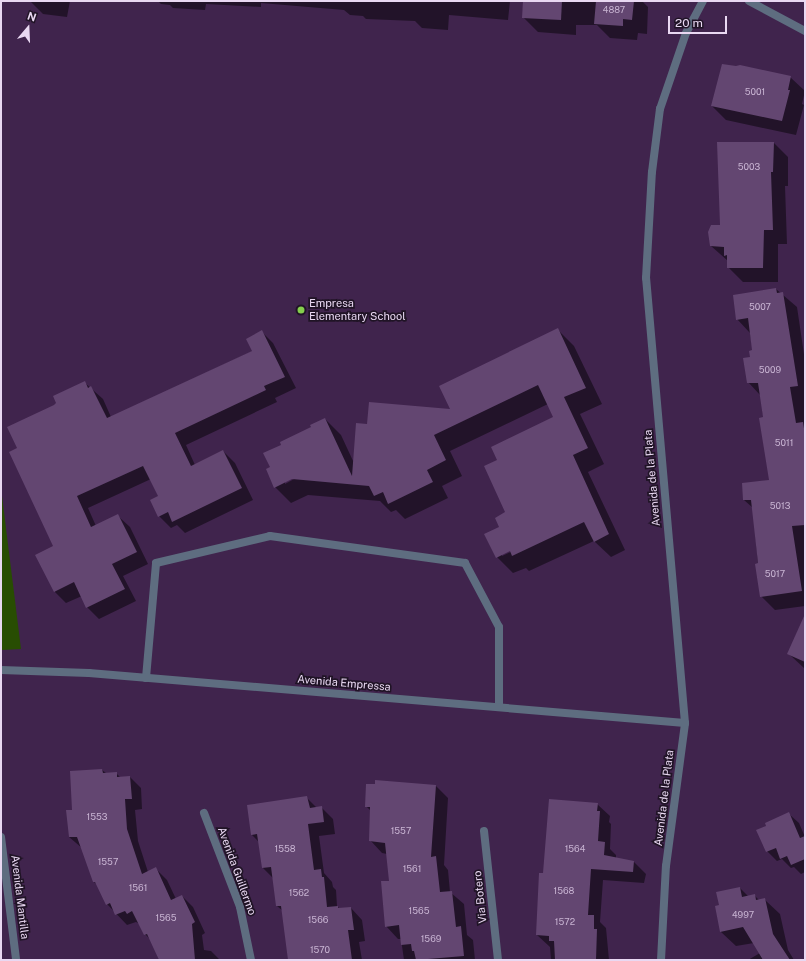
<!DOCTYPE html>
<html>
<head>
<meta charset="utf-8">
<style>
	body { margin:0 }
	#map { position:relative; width:806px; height:961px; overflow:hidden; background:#40244d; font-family:"Public Sans",sans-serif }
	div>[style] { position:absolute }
	.green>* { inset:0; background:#284d02 }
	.shadow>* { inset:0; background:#0007 }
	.building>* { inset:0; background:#634671 }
	.service>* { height:8px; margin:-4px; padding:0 4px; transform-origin:4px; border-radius:4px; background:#5e6d80 }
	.minor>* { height:8px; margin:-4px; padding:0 4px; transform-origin:4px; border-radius:4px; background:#5e6d80 }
	.tertiary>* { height:8px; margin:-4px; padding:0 4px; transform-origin:4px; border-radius:4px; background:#5e6d80 }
	.dots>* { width:11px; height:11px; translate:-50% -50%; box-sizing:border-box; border:2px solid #201426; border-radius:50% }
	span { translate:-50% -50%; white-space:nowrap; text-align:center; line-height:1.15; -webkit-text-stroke:3.5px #201426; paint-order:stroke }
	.number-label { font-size:9px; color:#c8b4d2 }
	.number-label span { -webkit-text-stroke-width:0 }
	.poi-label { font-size:11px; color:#e9d8f2 }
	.left { translate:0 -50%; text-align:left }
	.street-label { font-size:11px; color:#e9d8f2 }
	.frame { position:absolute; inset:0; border:2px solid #e9d8f2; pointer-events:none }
	.north { position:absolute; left:8px; top:8px; width:40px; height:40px; -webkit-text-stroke:3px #201426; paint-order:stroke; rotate:19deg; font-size:11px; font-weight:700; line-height:16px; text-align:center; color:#e9d8f2 }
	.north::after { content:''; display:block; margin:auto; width:14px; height:18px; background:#e9d8f2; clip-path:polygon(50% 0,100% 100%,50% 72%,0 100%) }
	.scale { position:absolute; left:668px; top:16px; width:59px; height:18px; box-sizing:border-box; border:2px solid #e9d8f2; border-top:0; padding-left:5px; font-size:12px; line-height:14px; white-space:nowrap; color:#e9d8f2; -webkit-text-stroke:3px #201426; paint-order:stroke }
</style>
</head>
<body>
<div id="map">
	<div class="green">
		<div style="clip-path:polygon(1px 488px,21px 649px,1px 650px)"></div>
	</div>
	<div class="shadow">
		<div style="clip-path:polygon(30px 1px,70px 1px,67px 17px,43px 14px)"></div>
		<div style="clip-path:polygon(158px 1px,510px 1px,508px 20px,449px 15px,448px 30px,422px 28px,415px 21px,366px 19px,363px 16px,350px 15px,344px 10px,261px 3px,261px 7px,206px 4px,205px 10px,173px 8px,170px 5px,161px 4px)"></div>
		<div style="clip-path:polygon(524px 1px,642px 1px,648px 7px,647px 34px,638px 33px,637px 40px,610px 38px,597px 25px,576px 25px,576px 35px,538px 32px,523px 17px)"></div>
		<div style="clip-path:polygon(790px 77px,805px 91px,802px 104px,804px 105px,796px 135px,726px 120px,712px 106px)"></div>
		<div style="clip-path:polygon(774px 143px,788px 157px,788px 186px,785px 186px,787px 244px,778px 244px,778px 282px,743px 282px,728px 267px,728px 261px,711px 246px,721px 226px)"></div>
		<div style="clip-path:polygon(776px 289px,797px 307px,805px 361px,805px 401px,804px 401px,805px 410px,805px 606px,775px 610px,761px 596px,753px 508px,744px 500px,770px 481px,761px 396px,748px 382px,753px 351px,750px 333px,737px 319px)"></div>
		<div style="clip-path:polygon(evenodd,558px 330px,574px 346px,602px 404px,580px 414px,604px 464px,588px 472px,625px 550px,611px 557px,594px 541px,529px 571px,526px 568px,513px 573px,497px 557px,500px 527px,507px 513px,498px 461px,555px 418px,548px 404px,450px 451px,462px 476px,442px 486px,448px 498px,405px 519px,396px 510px,391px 512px,380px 501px,308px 495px,291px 503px,275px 487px,271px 467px,282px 445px,325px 419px,341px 435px,354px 463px,368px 425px,452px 410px,558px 330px,296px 476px,296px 478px,285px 484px,285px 482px,296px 476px,558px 330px,515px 548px,515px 550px,502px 556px,502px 554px,515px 548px)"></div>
		<div style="clip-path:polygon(262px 332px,273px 343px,296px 388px,275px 398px,277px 402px,186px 445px,195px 465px,223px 451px,235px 463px,253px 500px,185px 533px,177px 525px,171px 528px,159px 516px,159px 497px,151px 479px,88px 508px,96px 526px,118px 516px,130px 527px,148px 564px,123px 576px,136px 601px,99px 619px,87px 607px,82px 596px,66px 603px,55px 592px,54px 547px,18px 448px,54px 406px,85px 383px,103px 399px,111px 417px,253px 351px)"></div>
		<div style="clip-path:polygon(805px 616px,805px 669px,789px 654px)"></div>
		<div style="clip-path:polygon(102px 770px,106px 773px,116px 773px,121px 778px,130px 777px,141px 788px,142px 809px,135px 810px,138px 841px,148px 872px,156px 869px,167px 880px,176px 899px,182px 896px,193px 907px,205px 933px,202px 935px,204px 950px,211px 951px,220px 960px,159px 960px,152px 941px,145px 934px,140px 924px,136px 922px,127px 925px,107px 904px,99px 886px,94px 882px,82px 848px,69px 837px,73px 811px)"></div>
		<div style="clip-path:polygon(435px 785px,448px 798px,444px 865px,448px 870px,450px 892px,464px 904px,467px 935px,473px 940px,475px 960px,404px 960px,401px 939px,398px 939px,386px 926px,390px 882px,387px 854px,382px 853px,370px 840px,371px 811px,366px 806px)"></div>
		<div style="clip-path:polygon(306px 797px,317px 808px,321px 807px,333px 819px,335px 834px,319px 836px,324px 873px,332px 882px,333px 887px,336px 890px,337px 906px,340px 909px,351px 908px,362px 920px,365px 941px,359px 942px,362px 960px,290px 960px,283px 911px,277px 906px,274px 879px,263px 868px,259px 842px,252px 835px)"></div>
		<div style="clip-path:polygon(597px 804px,610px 816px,609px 822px,611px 824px,610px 849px,616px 855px,616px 859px,634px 862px,646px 874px,644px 883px,603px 880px,600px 922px,606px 928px,609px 960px,551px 960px,550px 947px,537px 935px,544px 874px)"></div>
		<div style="clip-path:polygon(789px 814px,799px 823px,805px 837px,805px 872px,801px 874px,794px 867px,791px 868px,782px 859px,777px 861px,767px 851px)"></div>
		<div style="clip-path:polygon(740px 888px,749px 897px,755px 896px,760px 901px,765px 900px,780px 914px,788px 950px,794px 960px,748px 960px,760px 953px,754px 943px,736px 946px,721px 932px,720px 906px)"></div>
	</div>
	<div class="building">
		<div style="clip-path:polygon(523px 1px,562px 1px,561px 20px,522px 18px)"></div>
		<div style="clip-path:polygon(596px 1px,634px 1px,632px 20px,623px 19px,623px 26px,594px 24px)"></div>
		<div style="clip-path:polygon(722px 64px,736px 66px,740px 65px,791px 76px,788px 90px,790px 90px,782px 121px,711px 106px)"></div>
		<div style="clip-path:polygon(717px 142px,774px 142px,773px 172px,771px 172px,773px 230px,764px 230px,763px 268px,727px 268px,727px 255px,724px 256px,724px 247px,710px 246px,708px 232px,711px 225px,720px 225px)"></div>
		<div style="clip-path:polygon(776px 288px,777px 293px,783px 292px,798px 386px,790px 387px,796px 423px,803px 422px,805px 435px,805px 525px,792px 526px,802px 591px,760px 597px,755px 564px,758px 563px,751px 500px,743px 500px,742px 483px,769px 480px,759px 418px,763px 417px,758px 383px,747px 383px,743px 358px,750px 357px,749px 351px,752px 350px,748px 318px,736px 320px,733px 295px)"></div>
		<div style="clip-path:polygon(558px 328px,586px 388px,564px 397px,588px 448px,573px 455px,609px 534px,594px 542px,584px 522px,512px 556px,510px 551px,496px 558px,484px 534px,499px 527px,495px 518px,505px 512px,484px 466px,497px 460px,491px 447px,553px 417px,538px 385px,434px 435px,446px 460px,427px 470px,433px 482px,388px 504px,383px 492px,374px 496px,369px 486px,292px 479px,274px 488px,266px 469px,270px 467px,263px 453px,281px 445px,280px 442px,311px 427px,310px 425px,325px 418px,352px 476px,356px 423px,367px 424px,369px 402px,450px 409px,439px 386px)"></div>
		<div style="clip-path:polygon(262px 330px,285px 377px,264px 386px,266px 390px,175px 433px,191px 466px,223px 450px,242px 488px,172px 522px,168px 512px,158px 517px,150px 500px,158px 496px,143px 466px,77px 496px,91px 527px,118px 514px,137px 552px,112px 564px,125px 589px,86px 608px,74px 582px,54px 592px,35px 555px,53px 546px,9px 452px,17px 448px,7px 427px,54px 405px,56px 403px,53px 396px,85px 381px,88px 388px,91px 386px,107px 418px,252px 351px,246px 339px)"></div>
		<div style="clip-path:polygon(805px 614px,805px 662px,787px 654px)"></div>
		<div style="clip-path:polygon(102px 769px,103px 773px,117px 772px,117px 777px,130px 776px,132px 799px,125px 799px,127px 829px,142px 874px,156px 867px,171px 900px,182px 895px,195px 922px,192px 924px,195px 960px,159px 960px,147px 934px,144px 935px,132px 911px,127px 914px,125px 911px,115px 915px,110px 903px,106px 905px,95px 882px,93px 882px,77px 837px,69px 837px,66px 810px,72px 810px,70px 771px)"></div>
		<div style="clip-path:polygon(375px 780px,436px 785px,431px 857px,436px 856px,440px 892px,452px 891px,456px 927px,461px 926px,464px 956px,416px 960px,414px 951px,412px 951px,411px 944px,401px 945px,399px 925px,385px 927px,381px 881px,389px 881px,385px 843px,369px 841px,370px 807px,365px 807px,366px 784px,375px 784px)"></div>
		<div style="clip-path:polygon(307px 796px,310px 808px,322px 806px,324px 822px,308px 824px,314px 870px,321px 869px,322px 877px,324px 877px,327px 907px,338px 906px,338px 908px,351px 907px,354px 930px,348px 930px,352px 960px,288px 960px,281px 906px,276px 906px,271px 867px,262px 868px,257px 834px,251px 835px,247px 805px)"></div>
		<div style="clip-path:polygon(549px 799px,598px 803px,597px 811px,600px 811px,598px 841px,605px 842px,604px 855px,634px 861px,633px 872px,591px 869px,588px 915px,594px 915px,594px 929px,597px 929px,596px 960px,555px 960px,554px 941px,549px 941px,549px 936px,536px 935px,539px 873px,543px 873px)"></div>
		<div style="clip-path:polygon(789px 812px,800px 838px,805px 836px,805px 859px,791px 865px,787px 856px,780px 859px,776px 848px,766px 852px,756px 830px,766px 826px,765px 823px)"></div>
		<div style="clip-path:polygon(740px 887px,742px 897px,755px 894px,756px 900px,765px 898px,773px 934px,790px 960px,763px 960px,743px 927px,720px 932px,715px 906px,719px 905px,716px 892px)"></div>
	</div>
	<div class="service">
		<div style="left:146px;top:678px;width:115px;rotate:-85deg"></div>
		<div style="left:156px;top:563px;width:117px;rotate:-13.3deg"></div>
		<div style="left:270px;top:536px;width:197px;rotate:7.9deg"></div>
		<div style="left:465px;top:563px;width:72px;rotate:62deg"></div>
		<div style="left:499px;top:627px;width:80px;rotate:90deg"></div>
	</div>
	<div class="minor">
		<div style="left:749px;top:1px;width:64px;rotate:28.2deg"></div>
		<div style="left:204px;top:813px;width:101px;rotate:69deg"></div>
		<div style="left:240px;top:907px;width:54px;rotate:78.3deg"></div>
		<div style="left:484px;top:831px;width:130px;rotate:83.8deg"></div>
		<div style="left:1px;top:837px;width:124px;rotate:83deg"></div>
	</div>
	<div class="tertiary">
		<div style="left:1px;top:670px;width:88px;rotate:2deg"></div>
		<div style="left:89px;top:673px;width:598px;rotate:4.8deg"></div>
		<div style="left:661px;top:960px;width:94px;rotate:-87deg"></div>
		<div style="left:666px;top:866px;width:144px;rotate:-82.4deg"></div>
		<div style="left:685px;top:723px;width:447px;rotate:-95deg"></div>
		<div style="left:646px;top:278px;width:106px;rotate:-86.8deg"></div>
		<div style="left:652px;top:172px;width:64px;rotate:-82.8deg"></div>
		<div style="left:660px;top:109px;width:80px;rotate:-71.1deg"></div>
		<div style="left:686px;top:33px;width:36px;rotate:-62deg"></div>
	</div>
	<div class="dots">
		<div style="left:301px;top:310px;background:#85cf4d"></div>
	</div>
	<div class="number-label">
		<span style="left:614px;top:10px">4887</span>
		<span style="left:755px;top:92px">5001</span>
		<span style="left:749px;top:167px">5003</span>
		<span style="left:760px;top:307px">5007</span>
		<span style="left:770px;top:370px">5009</span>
		<span style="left:784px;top:443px">5011</span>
		<span style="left:780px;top:506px">5013</span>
		<span style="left:775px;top:574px">5017</span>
		<span style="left:97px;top:817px">1553</span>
		<span style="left:401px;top:831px">1557</span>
		<span style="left:285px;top:849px">1558</span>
		<span style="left:575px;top:849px">1564</span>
		<span style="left:108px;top:862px">1557</span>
		<span style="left:412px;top:869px">1561</span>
		<span style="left:138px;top:888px">1561</span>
		<span style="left:564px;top:891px">1568</span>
		<span style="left:299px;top:893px">1562</span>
		<span style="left:419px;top:911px">1565</span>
		<span style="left:743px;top:915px">4997</span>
		<span style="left:166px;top:918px">1565</span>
		<span style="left:318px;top:920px">1566</span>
		<span style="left:565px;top:922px">1572</span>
		<span style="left:431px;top:939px">1569</span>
		<span style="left:320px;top:950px">1570</span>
	</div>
	<div class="poi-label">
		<span class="left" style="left:309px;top:310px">Empresa<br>Elementary School</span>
	</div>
	<div class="street-label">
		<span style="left:652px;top:478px;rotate:-95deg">Avenida de la Plata</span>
		<span style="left:344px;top:683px;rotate:5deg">Avenida Empressa</span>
		<span style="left:664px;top:798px;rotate:-83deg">Avenida de la Plata</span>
		<span style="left:237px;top:871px;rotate:70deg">Avenida Guillermo</span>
		<span style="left:20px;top:897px;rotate:83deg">Avenida Mantilla</span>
		<span style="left:480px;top:897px;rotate:-96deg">Via Botero</span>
	</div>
	<div class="frame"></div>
	<div class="north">N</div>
	<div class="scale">20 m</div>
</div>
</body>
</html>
